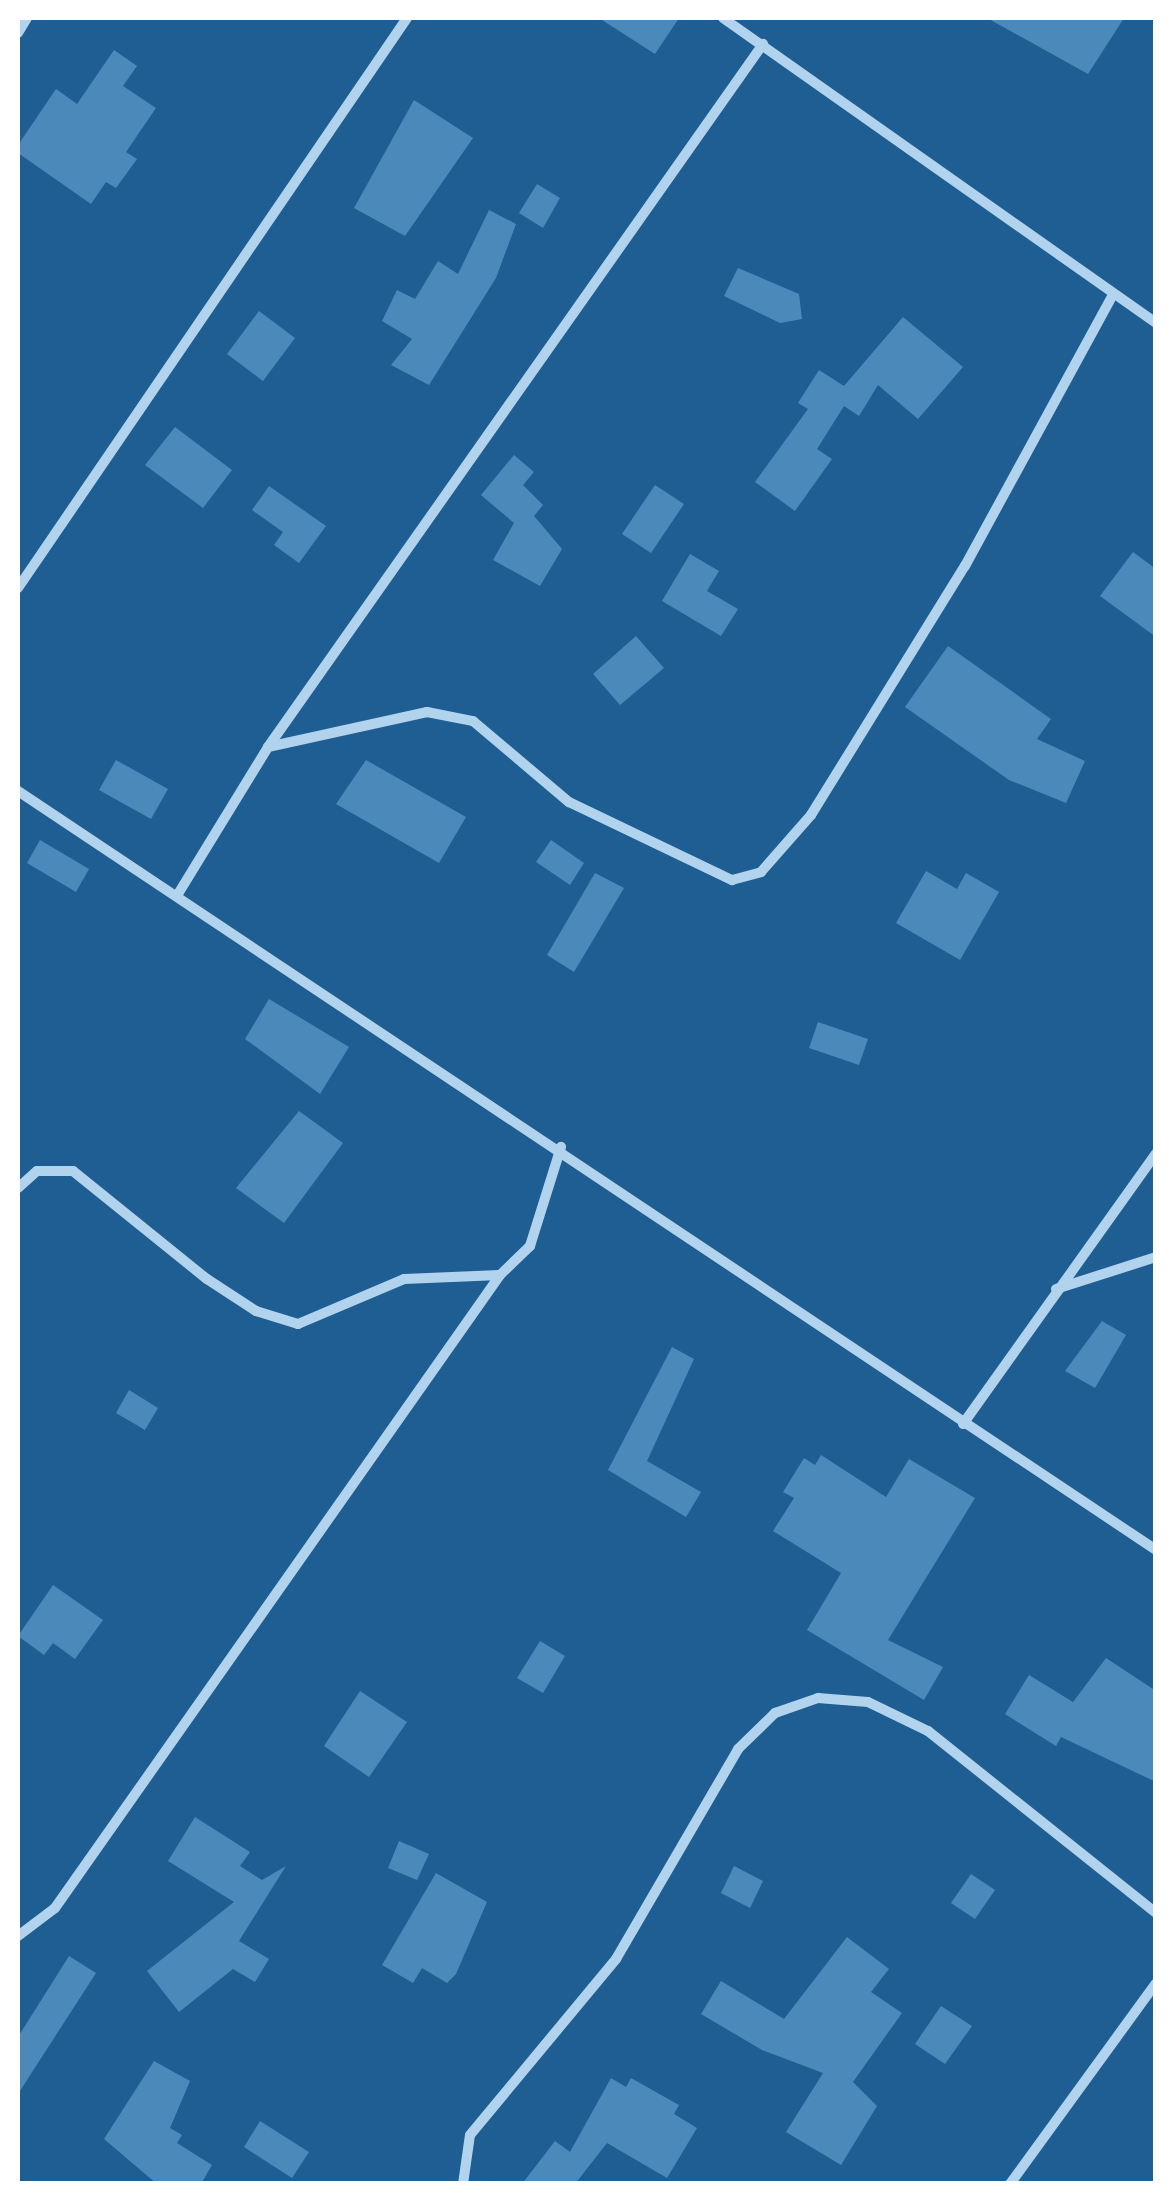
<!DOCTYPE html>
<html>
<head>
<meta charset="utf-8">
<style>
	body { margin:0 }
	#map { position:relative; width:1173px; height:2201px; overflow:hidden; background:#1f5e92; font-family:"Archivo Narrow",sans-serif }
	div>[style] { position:absolute }
	.building>* { inset:0; background:#4c89bb }
	.minor>* { height:10px; margin:-5px; padding:0 5px; transform-origin:5px; border-radius:5px; background:#b1d3ee }
	span { translate:-50% -50%; white-space:nowrap; text-align:center; line-height:1.15; -webkit-text-stroke:8px #1f5e92; paint-order:stroke }
	.frame { position:absolute; inset:0; border:20px solid #fff; pointer-events:none }
</style>
</head>
<body>
<div id="map">
	<div class="building">
		<div style="clip-path:polygon(599px 18px,679px 18px,655px 54px)"></div>
		<div style="clip-path:polygon(987px 18px,1124px 18px,1088px 74px)"></div>
		<div style="clip-path:polygon(114px 50px,137px 66px,123px 86px,156px 108px,126px 152px,137px 159px,116px 188px,106px 182px,91px 204px,18px 153px,18px 145px,56px 89px,77px 104px)"></div>
		<div style="clip-path:polygon(414px 100px,473px 138px,405px 236px,354px 208px)"></div>
		<div style="clip-path:polygon(537px 184px,560px 198px,543px 228px,519px 213px)"></div>
		<div style="clip-path:polygon(489px 210px,516px 224px,496px 278px,429px 385px,391px 365px,412px 339px,382px 321px,397px 290px,415px 299px,438px 261px,458px 274px)"></div>
		<div style="clip-path:polygon(738px 268px,799px 294px,802px 319px,780px 323px,724px 296px)"></div>
		<div style="clip-path:polygon(259px 311px,295px 338px,263px 381px,227px 354px)"></div>
		<div style="clip-path:polygon(903px 317px,963px 367px,918px 419px,878px 385px,859px 416px,844px 406px,817px 449px,832px 459px,795px 511px,755px 482px,808px 409px,798px 403px,819px 370px,844px 386px)"></div>
		<div style="clip-path:polygon(175px 427px,232px 470px,203px 508px,145px 465px)"></div>
		<div style="clip-path:polygon(514px 455px,534px 472px,523px 485px,543px 505px,534px 516px,562px 549px,540px 586px,493px 560px,514px 523px,481px 495px)"></div>
		<div style="clip-path:polygon(655px 485px,684px 504px,651px 553px,622px 534px)"></div>
		<div style="clip-path:polygon(269px 486px,326px 526px,299px 563px,274px 545px,283px 532px,252px 510px)"></div>
		<div style="clip-path:polygon(1133px 552px,1156px 569px,1156px 637px,1100px 596px)"></div>
		<div style="clip-path:polygon(690px 554px,719px 571px,707px 591px,738px 609px,721px 636px,662px 601px)"></div>
		<div style="clip-path:polygon(636px 636px,664px 668px,620px 705px,593px 674px)"></div>
		<div style="clip-path:polygon(948px 646px,1051px 719px,1037px 739px,1085px 761px,1066px 803px,1009px 780px,905px 707px)"></div>
		<div style="clip-path:polygon(116px 760px,168px 789px,151px 819px,99px 790px)"></div>
		<div style="clip-path:polygon(366px 760px,466px 817px,439px 863px,336px 804px)"></div>
		<div style="clip-path:polygon(40px 840px,89px 869px,76px 892px,27px 863px)"></div>
		<div style="clip-path:polygon(551px 840px,584px 863px,570px 885px,536px 862px)"></div>
		<div style="clip-path:polygon(926px 871px,957px 889px,966px 873px,999px 892px,960px 960px,896px 923px)"></div>
		<div style="clip-path:polygon(595px 873px,624px 888px,574px 972px,547px 955px)"></div>
		<div style="clip-path:polygon(269px 999px,349px 1047px,320px 1094px,245px 1039px)"></div>
		<div style="clip-path:polygon(818px 1022px,868px 1039px,859px 1065px,809px 1048px)"></div>
		<div style="clip-path:polygon(299px 1111px,343px 1143px,284px 1223px,236px 1188px)"></div>
		<div style="clip-path:polygon(1102px 1321px,1126px 1335px,1095px 1388px,1065px 1371px)"></div>
		<div style="clip-path:polygon(672px 1347px,694px 1359px,647px 1461px,701px 1492px,686px 1517px,608px 1470px)"></div>
		<div style="clip-path:polygon(129px 1390px,158px 1408px,145px 1430px,116px 1413px)"></div>
		<div style="clip-path:polygon(821px 1455px,886px 1497px,909px 1459px,975px 1498px,888px 1640px,943px 1667px,924px 1700px,807px 1630px,841px 1573px,773px 1531px,794px 1498px,783px 1492px,804px 1458px,815px 1465px)"></div>
		<div style="clip-path:polygon(53px 1585px,103px 1620px,75px 1659px,53px 1643px,44px 1655px,18px 1636px)"></div>
		<div style="clip-path:polygon(540px 1641px,565px 1656px,543px 1693px,517px 1678px)"></div>
		<div style="clip-path:polygon(1106px 1658px,1156px 1691px,1156px 1782px,1061px 1737px,1056px 1746px,1005px 1714px,1029px 1675px,1073px 1702px)"></div>
		<div style="clip-path:polygon(360px 1691px,407px 1722px,369px 1777px,324px 1746px)"></div>
		<div style="clip-path:polygon(195px 1817px,250px 1852px,240px 1866px,262px 1880px,286px 1866px,239px 1941px,269px 1959px,255px 1982px,233px 1969px,179px 2012px,147px 1971px,234px 1902px,168px 1861px)"></div>
		<div style="clip-path:polygon(399px 1841px,429px 1854px,417px 1880px,388px 1868px)"></div>
		<div style="clip-path:polygon(734px 1866px,763px 1881px,750px 1908px,721px 1893px)"></div>
		<div style="clip-path:polygon(436px 1873px,487px 1902px,456px 1974px,447px 1983px,422px 1968px,413px 1983px,382px 1965px)"></div>
		<div style="clip-path:polygon(971px 1874px,995px 1890px,975px 1919px,951px 1903px)"></div>
		<div style="clip-path:polygon(847px 1937px,889px 1969px,871px 1992px,902px 2013px,853px 2082px,877px 2106px,841px 2165px,786px 2132px,823px 2073px,762px 2050px,701px 2014px,721px 1981px,784px 2019px)"></div>
		<div style="clip-path:polygon(69px 1956px,96px 1973px,18px 2094px,18px 2037px)"></div>
		<div style="clip-path:polygon(941px 2006px,972px 2026px,945px 2064px,915px 2044px)"></div>
		<div style="clip-path:polygon(154px 2061px,190px 2081px,170px 2128px,182px 2135px,177px 2143px,212px 2165px,201px 2184px,157px 2184px,104px 2139px)"></div>
		<div style="clip-path:polygon(611px 2078px,626px 2087px,631px 2078px,679px 2105px,674px 2114px,697px 2128px,667px 2178px,607px 2143px,575px 2184px,522px 2184px,555px 2141px,570px 2152px)"></div>
		<div style="clip-path:polygon(260px 2121px,309px 2152px,292px 2178px,244px 2147px)"></div>
	</div>
	<div class="minor">
		<div style="left:723px;top:18px;width:530px;rotate:35.16deg"></div>
		<div style="left:18px;top:33px;width:17px;rotate:-59deg"></div>
		<div style="left:18px;top:588px;width:690px;rotate:-55.69deg"></div>
		<div style="left:268px;top:747px;width:163px;rotate:-12.4deg"></div>
		<div style="left:427px;top:712px;width:47px;rotate:11.1deg"></div>
		<div style="left:473px;top:721px;width:126px;rotate:40.2deg"></div>
		<div style="left:569px;top:802px;width:181px;rotate:25.6deg"></div>
		<div style="left:732px;top:880px;width:30px;rotate:-15deg"></div>
		<div style="left:761px;top:872px;width:76px;rotate:-48.7deg"></div>
		<div style="left:811px;top:815px;width:293px;rotate:-58.3deg"></div>
		<div style="left:965px;top:566px;width:310px;rotate:-61.4deg"></div>
		<div style="left:18px;top:791px;width:1368px;rotate:33.7deg"></div>
		<div style="left:178px;top:894px;width:172px;rotate:-58.5deg"></div>
		<div style="left:268px;top:747px;width:860px;rotate:-54.85deg"></div>
		<div style="left:18px;top:1188px;width:25px;rotate:-42deg"></div>
		<div style="left:37px;top:1171px;width:36px"></div>
		<div style="left:73px;top:1171px;width:172px;rotate:38.9deg"></div>
		<div style="left:207px;top:1279px;width:59px;rotate:33.1deg"></div>
		<div style="left:256px;top:1311px;width:44px;rotate:17.2deg"></div>
		<div style="left:298px;top:1324px;width:115px;rotate:-23deg"></div>
		<div style="left:404px;top:1279px;width:96px;rotate:-2.4deg"></div>
		<div style="left:1056px;top:1289px;width:105px;rotate:-17.7deg"></div>
		<div style="left:963px;top:1424px;width:333px;rotate:-54.5deg"></div>
		<div style="left:18px;top:1936px;width:46px;rotate:-37.1deg"></div>
		<div style="left:55px;top:1908px;width:774px;rotate:-54.89deg"></div>
		<div style="left:500px;top:1275px;width:42px;rotate:-44deg"></div>
		<div style="left:530px;top:1246px;width:104px;rotate:-72.6deg"></div>
		<div style="left:463px;top:2184px;width:49px;rotate:-81.9deg"></div>
		<div style="left:470px;top:2135px;width:229px;rotate:-50.3deg"></div>
		<div style="left:616px;top:1959px;width:243px;rotate:-59.8deg"></div>
		<div style="left:738px;top:1749px;width:52px;rotate:-44.2deg"></div>
		<div style="left:775px;top:1713px;width:46px;rotate:-19.2deg"></div>
		<div style="left:818px;top:1698px;width:50px;rotate:4.6deg"></div>
		<div style="left:868px;top:1702px;width:67px;rotate:25.8deg"></div>
		<div style="left:928px;top:1731px;width:292px;rotate:38.6deg"></div>
		<div style="left:1010px;top:2184px;width:248px;rotate:-54deg"></div>
	</div>
	<div class="frame"></div>
</div>
</body>
</html>
